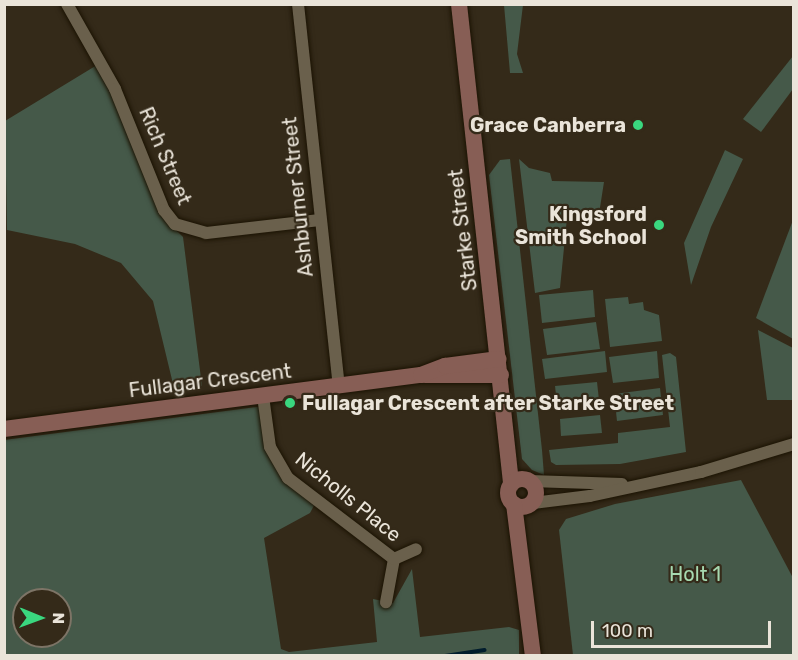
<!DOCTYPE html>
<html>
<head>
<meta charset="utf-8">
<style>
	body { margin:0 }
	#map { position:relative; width:798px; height:660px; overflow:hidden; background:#342a19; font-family:Rubik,sans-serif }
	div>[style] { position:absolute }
	.green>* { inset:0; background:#455949 }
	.stream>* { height:4px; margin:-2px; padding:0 2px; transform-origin:2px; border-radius:2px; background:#011d2d }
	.roads { filter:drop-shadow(0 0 2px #1b1303) drop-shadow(0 0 2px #1b1303) }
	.street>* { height:12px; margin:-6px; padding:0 6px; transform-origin:6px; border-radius:6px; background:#6a604c }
	.secondary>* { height:16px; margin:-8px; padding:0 8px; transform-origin:8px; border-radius:8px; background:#875e55 }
	.secondary>.ring { margin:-8px; padding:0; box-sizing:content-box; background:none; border:16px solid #875e55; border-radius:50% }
	.dots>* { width:16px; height:16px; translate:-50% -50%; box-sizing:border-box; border:3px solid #342a19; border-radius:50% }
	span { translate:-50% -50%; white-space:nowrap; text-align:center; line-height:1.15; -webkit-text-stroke:4.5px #342a19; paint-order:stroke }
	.poi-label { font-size:20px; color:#eae4d9; font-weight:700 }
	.right { translate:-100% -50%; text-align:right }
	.left { translate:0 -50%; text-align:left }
	.street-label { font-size:20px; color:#eae4d9 }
	.park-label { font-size:20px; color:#a6d9b0 }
	.frame { position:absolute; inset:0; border:6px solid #eae4d9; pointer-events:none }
	.north { position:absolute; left:12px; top:588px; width:60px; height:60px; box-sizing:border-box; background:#342a19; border:2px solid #7d7466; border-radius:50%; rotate:91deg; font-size:16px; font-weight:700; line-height:24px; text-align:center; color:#eae4d9 }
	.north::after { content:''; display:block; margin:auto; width:21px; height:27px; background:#3ad77f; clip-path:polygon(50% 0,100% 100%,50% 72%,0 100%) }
	.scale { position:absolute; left:591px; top:621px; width:180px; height:27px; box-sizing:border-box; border:3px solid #eae4d9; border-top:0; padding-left:8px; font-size:18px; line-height:21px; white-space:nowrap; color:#eae4d9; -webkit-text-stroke:4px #342a19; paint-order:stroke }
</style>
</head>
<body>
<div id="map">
	<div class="green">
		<div style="clip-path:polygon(504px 5px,523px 5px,517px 54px,523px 73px,510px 73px)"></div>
		<div style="clip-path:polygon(793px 56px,793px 89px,761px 132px,743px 119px)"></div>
		<div style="clip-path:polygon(97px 65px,116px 101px,162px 216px,183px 237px,202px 386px,174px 388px,153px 301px,121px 263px,75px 244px,7px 230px,5px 121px)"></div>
		<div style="clip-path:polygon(725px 150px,743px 159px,711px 227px,691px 285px,684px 243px)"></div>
		<div style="clip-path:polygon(510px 159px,542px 450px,544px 475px,532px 470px,522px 459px,489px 175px,500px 160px)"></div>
		<div style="clip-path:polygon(519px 159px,529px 168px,550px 173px,552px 181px,604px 182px,599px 214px,574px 212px,567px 218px,560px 288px,535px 293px)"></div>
		<div style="clip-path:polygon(793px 220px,793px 339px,756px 318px)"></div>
		<div style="clip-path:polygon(593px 290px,595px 317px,542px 323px,539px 295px)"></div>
		<div style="clip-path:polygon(628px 297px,629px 304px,643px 302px,644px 310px,659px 315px,662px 341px,610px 347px,605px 299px)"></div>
		<div style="clip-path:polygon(596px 322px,600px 349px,547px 355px,543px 329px)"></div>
		<div style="clip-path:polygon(758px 330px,793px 348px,793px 400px,767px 400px)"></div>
		<div style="clip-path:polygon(605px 351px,607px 372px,545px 379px,542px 359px)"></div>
		<div style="clip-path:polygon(657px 351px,659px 378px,613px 383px,609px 357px)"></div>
		<div style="clip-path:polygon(670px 353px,676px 357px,686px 452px,620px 464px,556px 465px,551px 462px,549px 450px,618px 443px,618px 433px,670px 427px,662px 355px)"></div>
		<div style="clip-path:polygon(597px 382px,599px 400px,557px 404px,555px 386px)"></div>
		<div style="clip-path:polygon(660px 388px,663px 415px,617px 421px,614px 394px)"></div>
		<div style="clip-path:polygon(evenodd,264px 406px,277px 463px,317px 500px,310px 513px,264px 538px,281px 649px,289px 652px,377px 642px,373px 599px,393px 603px,412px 569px,420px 637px,509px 627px,519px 630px,519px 655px,5px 655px,4px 440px,264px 406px,24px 600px,60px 600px,60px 636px,24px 636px,24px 600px)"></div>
		<div style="clip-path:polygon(600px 415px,602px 433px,561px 436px,560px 419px)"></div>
		<div style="clip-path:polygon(741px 480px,793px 578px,793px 655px,573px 655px,559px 530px,566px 519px,615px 504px)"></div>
	</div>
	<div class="stream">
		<div style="left:445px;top:656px;width:40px;rotate:-8.5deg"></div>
	</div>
	<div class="roads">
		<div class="street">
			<div style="left:67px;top:4px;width:98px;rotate:60.5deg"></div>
			<div style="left:115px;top:89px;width:131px;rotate:68deg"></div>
			<div style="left:164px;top:210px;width:18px;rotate:52deg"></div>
			<div style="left:175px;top:224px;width:32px;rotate:16deg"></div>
			<div style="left:206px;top:233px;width:115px;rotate:-6.5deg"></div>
			<div style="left:298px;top:4px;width:383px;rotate:83.9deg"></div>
			<div style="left:263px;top:396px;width:51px;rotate:82.2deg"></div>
			<div style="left:270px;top:447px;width:36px;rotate:60deg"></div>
			<div style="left:288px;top:478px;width:133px;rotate:37.4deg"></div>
			<div style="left:394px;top:559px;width:44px;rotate:100.5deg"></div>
			<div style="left:530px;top:481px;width:92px;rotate:1.9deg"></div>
			<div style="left:533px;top:503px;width:57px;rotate:-7deg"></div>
			<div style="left:590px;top:496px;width:114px;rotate:-12.2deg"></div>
			<div style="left:701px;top:472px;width:97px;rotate:-16.8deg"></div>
			<div style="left:394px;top:559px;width:24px;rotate:-24deg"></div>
		</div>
		<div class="secondary">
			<div style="left:459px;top:4px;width:483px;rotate:83.8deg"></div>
			<div style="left:425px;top:375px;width:76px"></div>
			<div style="left:4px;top:429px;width:420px;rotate:-7.4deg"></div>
			<div style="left:421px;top:375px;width:26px;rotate:-21deg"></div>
			<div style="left:445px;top:366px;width:54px;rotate:-7.4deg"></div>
			<div class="ring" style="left:508px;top:479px;width:12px;height:12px"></div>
			<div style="left:514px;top:504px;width:153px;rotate:82.9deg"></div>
		</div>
	</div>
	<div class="dots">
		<div style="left:638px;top:125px;background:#3ad77f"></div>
		<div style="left:659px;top:225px;background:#3ad77f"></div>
		<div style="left:290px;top:403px;background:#3ad77f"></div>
	</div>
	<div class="poi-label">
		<span class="right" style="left:626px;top:125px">Grace Canberra</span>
		<span class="right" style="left:647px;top:226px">Kingsford<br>Smith School</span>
		<span class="left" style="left:302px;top:403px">Fullagar Crescent after Starke Street</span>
	</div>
	<div class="street-label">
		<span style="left:165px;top:156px;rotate:67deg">Rich Street</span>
		<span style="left:298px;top:197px;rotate:-96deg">Ashburner Street</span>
		<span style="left:463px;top:230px;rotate:-97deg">Starke Street</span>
		<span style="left:210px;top:381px;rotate:-7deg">Fullagar Crescent</span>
		<span style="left:348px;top:497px;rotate:39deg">Nicholls Place</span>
	</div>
	<div class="park-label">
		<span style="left:695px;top:574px">Holt 1</span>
	</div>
	<div class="frame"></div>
	<div class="north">N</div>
	<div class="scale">100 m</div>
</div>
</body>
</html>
